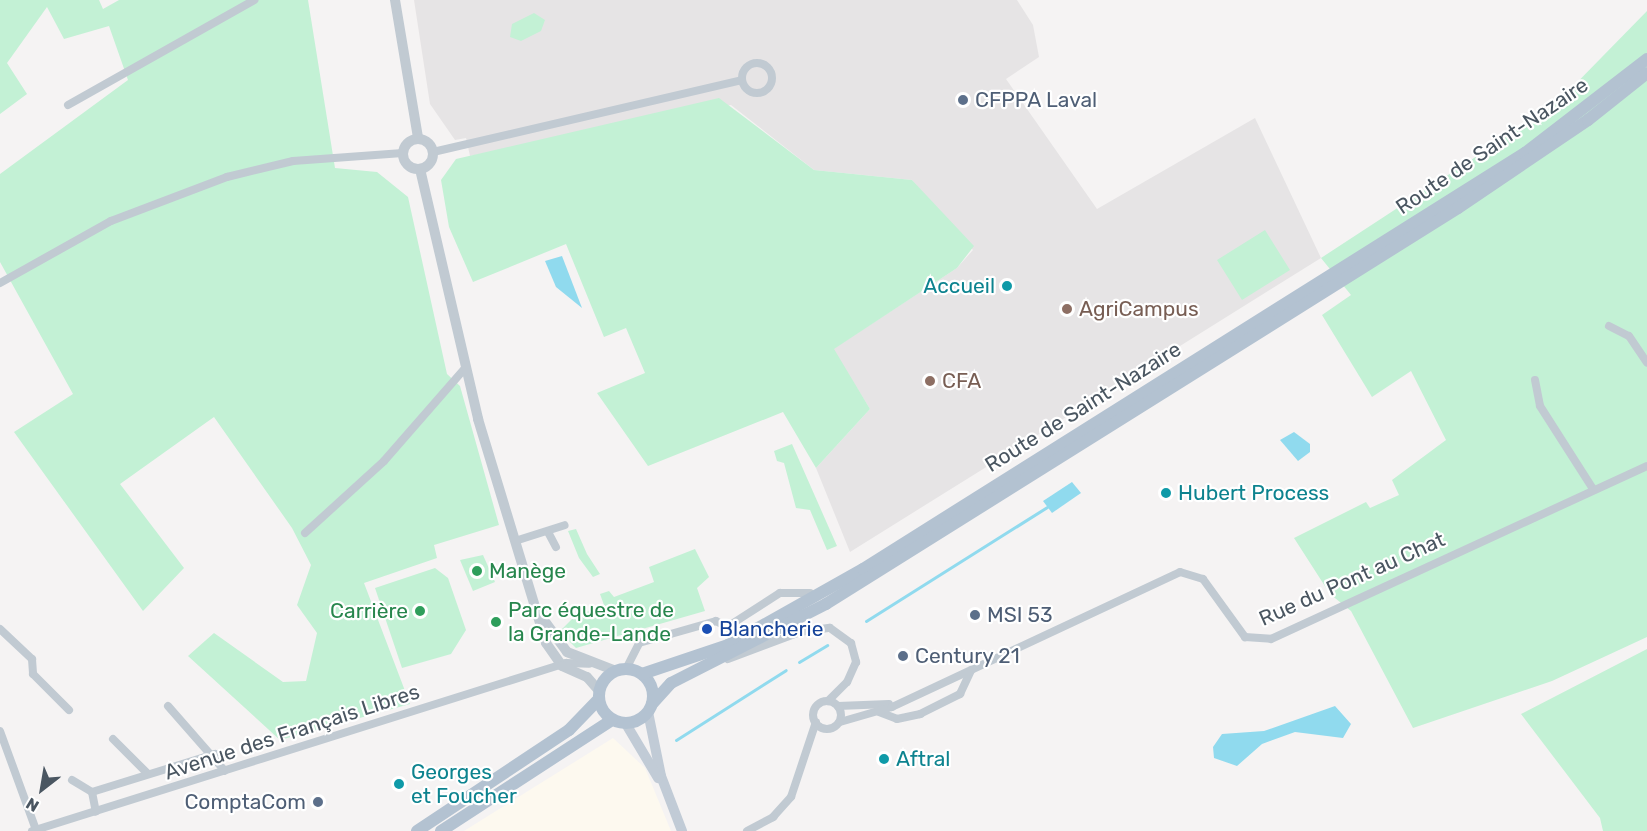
<!DOCTYPE html>
<html>
<head>
<meta charset="utf-8">
<style>
	body { margin:0 }
	#map { position:relative; width:1647px; height:831px; overflow:hidden; background:#f5f3f3; font-family:Rubik,sans-serif }
	div>[style] { position:absolute }
	.commercial>* { inset:0; background:#fdf9ef }
	.education>* { inset:0; background:#e6e4e5 }
	.green>* { inset:0; background:#c3f1d5 }
	.water>* { inset:0; background:#90daee }
	.stream>* { height:3px; margin:-1.5px; padding:0 1.5px; transform-origin:1.5px; border-radius:1.5px; background:#90daee }
	.minor>* { height:8px; margin:-4px; padding:0 4px; transform-origin:4px; border-radius:4px; background:#c1cad2 }
	.minor>.ring { margin:-4px; padding:0; box-sizing:content-box; background:none; border:8px solid #c1cad2; border-radius:50% }
	.tertiary>* { height:10px; margin:-5px; padding:0 5px; transform-origin:5px; border-radius:5px; background:#c1cad2 }
	.tertiary>.ring { margin:-5px; padding:0; box-sizing:content-box; background:none; border:10px solid #c1cad2; border-radius:50% }
	.secondary>* { height:10px; margin:-5px; padding:0 5px; transform-origin:5px; border-radius:5px; background:#c1cbd6 }
	.primary>* { height:12px; margin:-6px; padding:0 6px; transform-origin:6px; border-radius:6px; background:#b3c2d1 }
	.primary>.ring { margin:-6px; padding:0; box-sizing:content-box; background:none; border:12px solid #b3c2d1; border-radius:50% }
	.dots>* { width:16px; height:16px; translate:-50% -50%; box-sizing:border-box; border:3px solid #fff; border-radius:50% }
	span { translate:-50% -50%; white-space:nowrap; text-align:center; line-height:1.15; -webkit-text-stroke:4.5px #fff; paint-order:stroke }
	.service-label { font-size:21px; color:#4e5e75 }
	.left { translate:0 -50%; text-align:left }
	.right { translate:-100% -50%; text-align:right }
	.street-label { font-size:21px; color:#4a5661 }
	.culture-label { font-size:21px; color:#0d838f }
	.education-label { font-size:21px; color:#785e54 }
	.leisure-label { font-size:21px; color:#27864d }
	.transit-label { font-size:21px; color:#164399 }
	.north { position:absolute; left:12px; top:759px; width:60px; height:60px; -webkit-text-stroke:4px #fff; paint-order:stroke; rotate:211deg; font-size:16px; font-weight:700; line-height:24px; text-align:center; color:#4a5661 }
	.north::after { content:''; display:block; margin:auto; width:21px; height:27px; background:#4a5661; clip-path:polygon(50% 0,100% 100%,50% 72%,0 100%) }
</style>
</head>
<body>
<div id="map">
	<div class="commercial">
		<div style="clip-path:polygon(613px 738px,645px 768px,671px 831px,464px 831px)"></div>
	</div>
	<div class="education">
		<div style="clip-path:polygon(414px 0,1017px 0,1033px 25px,1039px 57px,1006px 79px,1097px 209px,1255px 118px,1321px 258px,850px 552px,816px 468px,870px 409px,833px 349px,957px 268px,973px 250px,912px 180px,814px 170px,731px 105px,470px 156px,466px 138px,455px 140px,430px 104px)"></div>
	</div>
	<div class="green">
		<div style="clip-path:polygon(0 0,99px 0,103px 9px,119px 0,308px 0,335px 168px,377px 172px,408px 197px,447px 374px,460px 386px,499px 525px,434px 545px,437px 558px,364px 583px,410px 704px,280px 740px,188px 656px,214px 633px,283px 682px,306px 681px,317px 633px,297px 605px,311px 565px,292px 528px,214px 417px,120px 484px,184px 568px,143px 611px,14px 432px,73px 394px,0 262px,0 174px,128px 80px,109px 26px,64px 39px,47px 7px,7px 63px,27px 94px,0 114px)"></div>
		<div style="clip-path:polygon(1647px 11px,1647px 637px,1552px 681px,1413px 728px,1351px 611px,1330px 594px,1294px 538px,1366px 502px,1370px 508px,1399px 495px,1392px 480px,1446px 440px,1411px 371px,1372px 397px,1322px 315px,1351px 295px,1321px 258px,1555px 105px)"></div>
		<div style="clip-path:polygon(534px 13px,545px 20px,541px 31px,521px 41px,510px 37px,512px 24px)"></div>
		<div style="clip-path:polygon(719px 98px,814px 170px,912px 180px,974px 246px,957px 268px,834px 349px,870px 409px,816px 468px,783px 412px,648px 466px,597px 393px,645px 373px,626px 328px,604px 337px,566px 244px,473px 282px,449px 227px,441px 180px,456px 159px)"></div>
		<div style="clip-path:polygon(1265px 230px,1290px 270px,1242px 300px,1217px 260px)"></div>
		<div style="clip-path:polygon(792px 444px,837px 546px,827px 550px,810px 510px,796px 508px,784px 463px,777px 461px,774px 451px)"></div>
		<div style="clip-path:polygon(576px 529px,587px 554px,600px 574px,593px 577px,579px 558px,568px 531px)"></div>
		<div style="clip-path:polygon(695px 549px,709px 577px,697px 588px,705px 611px,576px 648px,566px 638px,562px 629px,575px 616px,604px 605px,600px 594px,609px 591px,614px 597px,654px 582px,649px 567px)"></div>
		<div style="clip-path:polygon(483px 555px,495px 582px,473px 591px,460px 560px)"></div>
		<div style="clip-path:polygon(435px 568px,448px 578px,466px 630px,451px 654px,402px 668px,375px 588px)"></div>
		<div style="clip-path:polygon(1647px 649px,1647px 831px,1603px 831px,1600px 818px,1521px 714px)"></div>
	</div>
	<div class="water">
		<div style="clip-path:polygon(562px 256px,582px 308px,556px 287px,545px 261px)"></div>
		<div style="clip-path:polygon(1294px 432px,1310px 444px,1310px 452px,1298px 461px,1280px 440px)"></div>
		<div style="clip-path:polygon(1072px 482px,1081px 493px,1052px 513px,1043px 501px)"></div>
		<div style="clip-path:polygon(1335px 706px,1351px 724px,1343px 738px,1295px 732px,1262px 744px,1237px 766px,1214px 758px,1213px 747px,1222px 734px,1264px 731px)"></div>
	</div>
	<div class="stream">
		<div style="left:866px;top:621px;width:214px;rotate:-32.2deg"></div>
		<div style="left:799px;top:662px;width:33px;rotate:-31deg"></div>
		<div style="left:676px;top:740px;width:130px;rotate:-32.5deg"></div>
	</div>
	<div class="minor">
		<div class="ring" style="left:742px;top:63px;width:22px;height:22px"></div>
		<div style="left:68px;top:105px;width:214px;rotate:-29.4deg"></div>
		<div style="left:433px;top:152px;width:317px;rotate:-13.1deg"></div>
		<div style="left:0;top:283px;width:127px;rotate:-29.2deg"></div>
		<div style="left:111px;top:221px;width:124px;rotate:-20.8deg"></div>
		<div style="left:227px;top:177px;width:68px;rotate:-13.6deg"></div>
		<div style="left:293px;top:161px;width:110px;rotate:-4.2deg"></div>
		<div style="left:1609px;top:326px;width:22px;rotate:27deg"></div>
		<div style="left:1629px;top:336px;width:32px;rotate:56deg"></div>
		<div style="left:1535px;top:380px;width:26px;rotate:79deg"></div>
		<div style="left:1540px;top:406px;width:98px;rotate:57.4deg"></div>
		<div style="left:548px;top:532px;width:17px;rotate:62deg"></div>
		<div style="left:305px;top:533px;width:107px;rotate:-42.3deg"></div>
		<div style="left:384px;top:461px;width:125px;rotate:-48.9deg"></div>
		<div style="left:515px;top:541px;width:52px;rotate:-17.7deg"></div>
		<div style="left:727px;top:627px;width:63px;rotate:-32.7deg"></div>
		<div style="left:780px;top:593px;width:30px"></div>
		<div style="left:0;top:629px;width:44px;rotate:43.2deg"></div>
		<div style="left:32px;top:659px;width:15px;rotate:86deg"></div>
		<div style="left:33px;top:674px;width:51px;rotate:45deg"></div>
		<div style="left:728px;top:659px;width:77px;rotate:-20.6deg"></div>
		<div style="left:800px;top:632px;width:30px;rotate:-8deg"></div>
		<div style="left:830px;top:628px;width:26px;rotate:36deg"></div>
		<div style="left:851px;top:643px;width:20px;rotate:75deg"></div>
		<div style="left:856px;top:662px;width:22px;rotate:114deg"></div>
		<div style="left:847px;top:682px;width:27px;rotate:135deg"></div>
		<div style="left:626px;top:669px;width:29px;rotate:-63deg"></div>
		<div style="left:639px;top:643px;width:80px;rotate:-15.9deg"></div>
		<div style="left:716px;top:621px;width:13px;rotate:29deg"></div>
		<div class="ring" style="left:813px;top:701px;width:20px;height:20px"></div>
		<div style="left:168px;top:706px;width:86px;rotate:48.8deg"></div>
		<div style="left:838px;top:706px;width:51px;rotate:-2.2deg"></div>
		<div style="left:879px;top:712px;width:19px;rotate:21deg"></div>
		<div style="left:897px;top:719px;width:24px;rotate:-12deg"></div>
		<div style="left:920px;top:714px;width:45px;rotate:-26.6deg"></div>
		<div style="left:960px;top:694px;width:26px;rotate:-65deg"></div>
		<div style="left:840px;top:722px;width:54px;rotate:-16.1deg"></div>
		<div style="left:892px;top:707px;width:318px;rotate:-25.1deg"></div>
		<div style="left:1180px;top:572px;width:24px;rotate:17deg"></div>
		<div style="left:1203px;top:579px;width:72px;rotate:54.1deg"></div>
		<div style="left:1245px;top:637px;width:26px;rotate:4deg"></div>
		<div style="left:1271px;top:639px;width:414px;rotate:-24.7deg"></div>
		<div style="left:0;top:731px;width:105px;rotate:70deg"></div>
		<div style="left:113px;top:739px;width:49px;rotate:45deg"></div>
		<div style="left:72px;top:780px;width:23px;rotate:31deg"></div>
		<div style="left:92px;top:792px;width:129px;rotate:-17.2deg"></div>
		<div style="left:92px;top:792px;width:20px;rotate:79deg"></div>
		<div style="left:32px;top:831px;width:560px;rotate:-17.46deg"></div>
		<div style="left:566px;top:663px;width:23px;rotate:2deg"></div>
		<div style="left:747px;top:831px;width:30px;rotate:-28deg"></div>
		<div style="left:773px;top:817px;width:27px;rotate:-48deg"></div>
		<div style="left:791px;top:797px;width:79px;rotate:-71.6deg"></div>
	</div>
	<div class="tertiary">
		<div style="left:395px;top:0;width:140px;rotate:80.5deg"></div>
		<div class="ring" style="left:403px;top:139px;width:20px;height:20px"></div>
		<div style="left:420px;top:169px;width:257px;rotate:76.9deg"></div>
		<div style="left:478px;top:419px;width:234px;rotate:73.1deg"></div>
		<div style="left:546px;top:643px;width:28px;rotate:55deg"></div>
		<div style="left:562px;top:666px;width:27px;rotate:24deg"></div>
		<div style="left:587px;top:677px;width:18px;rotate:49deg"></div>
		<div style="left:546px;top:623px;width:36px;rotate:54deg"></div>
		<div style="left:567px;top:652px;width:53px;rotate:21.2deg"></div>
	</div>
	<div class="secondary">
		<div style="left:648px;top:712px;width:65px;rotate:78.5deg"></div>
		<div style="left:661px;top:776px;width:59px;rotate:69.1deg"></div>
		<div style="left:626px;top:724px;width:63px;rotate:59.3deg"></div>
	</div>
	<div class="primary">
		<div class="ring" style="left:599px;top:669px;width:42px;height:42px"></div>
		<div style="left:642px;top:674px;width:91px;rotate:-18.6deg"></div>
		<div style="left:728px;top:645px;width:155px;rotate:-29.4deg"></div>
		<div style="left:863px;top:569px;width:782px;rotate:-32.15deg"></div>
		<div style="left:1525px;top:153px;width:154px;rotate:-37.6deg"></div>
		<div style="left:652px;top:704px;width:28px;rotate:-48deg"></div>
		<div style="left:671px;top:683px;width:174px;rotate:-27deg"></div>
		<div style="left:826px;top:604px;width:746px;rotate:-32.07deg"></div>
		<div style="left:1458px;top:208px;width:157px;rotate:-34.1deg"></div>
		<div style="left:1588px;top:120px;width:75px;rotate:-38.5deg"></div>
		<div style="left:417px;top:831px;width:182px;rotate:-33.6deg"></div>
		<div style="left:569px;top:730px;width:42px;rotate:-46deg"></div>
		<div style="left:441px;top:831px;width:204px;rotate:-33deg"></div>
	</div>
	<div class="dots">
		<div style="left:963px;top:100px;background:#5c6f8a"></div>
		<div style="left:1007px;top:286px;background:#0f9aa8"></div>
		<div style="left:1067px;top:309px;background:#8d6e63"></div>
		<div style="left:930px;top:381px;background:#8d6e63"></div>
		<div style="left:1166px;top:493px;background:#0f9aa8"></div>
		<div style="left:477px;top:571px;background:#2e9e5b"></div>
		<div style="left:420px;top:611px;background:#2e9e5b"></div>
		<div style="left:975px;top:615px;background:#5c6f8a"></div>
		<div style="left:496px;top:622px;background:#2e9e5b"></div>
		<div style="left:707px;top:629px;background:#1a4fb4"></div>
		<div style="left:903px;top:656px;background:#5c6f8a"></div>
		<div style="left:884px;top:759px;background:#0f9aa8"></div>
		<div style="left:399px;top:784px;background:#0f9aa8"></div>
		<div style="left:318px;top:802px;background:#5c6f8a"></div>
	</div>
	<div class="service-label">
		<span class="left" style="left:975px;top:100px">CFPPA Laval</span>
		<span class="left" style="left:987px;top:615px">MSI 53</span>
		<span class="left" style="left:915px;top:656px">Century 21</span>
		<span class="right" style="left:306px;top:802px">ComptaCom</span>
	</div>
	<div class="street-label">
		<span style="left:1492px;top:146px;rotate:-34deg">Route de Saint-Nazaire</span>
		<span style="left:1083px;top:407px;rotate:-32deg">Route de Saint-Nazaire</span>
		<span style="left:1352px;top:579px;rotate:-24deg">Rue du Pont au Chat</span>
		<span style="left:292px;top:732px;rotate:-18deg">Avenue des Français Libres</span>
	</div>
	<div class="culture-label">
		<span class="right" style="left:995px;top:286px">Accueil</span>
		<span class="left" style="left:1178px;top:493px">Hubert Process</span>
		<span class="left" style="left:896px;top:759px">Aftral</span>
		<span class="left" style="left:411px;top:784px">Georges<br>et Foucher</span>
	</div>
	<div class="education-label">
		<span class="left" style="left:1079px;top:309px">AgriCampus</span>
		<span class="left" style="left:942px;top:381px">CFA</span>
	</div>
	<div class="leisure-label">
		<span class="left" style="left:489px;top:571px">Manège</span>
		<span class="left" style="left:508px;top:622px">Parc équestre de<br>la Grande-Lande</span>
		<span class="right" style="left:408px;top:611px">Carrière</span>
	</div>
	<div class="transit-label">
		<span class="left" style="left:719px;top:629px">Blancherie</span>
	</div>
	<div class="north">N</div>
</div>
</body>
</html>
